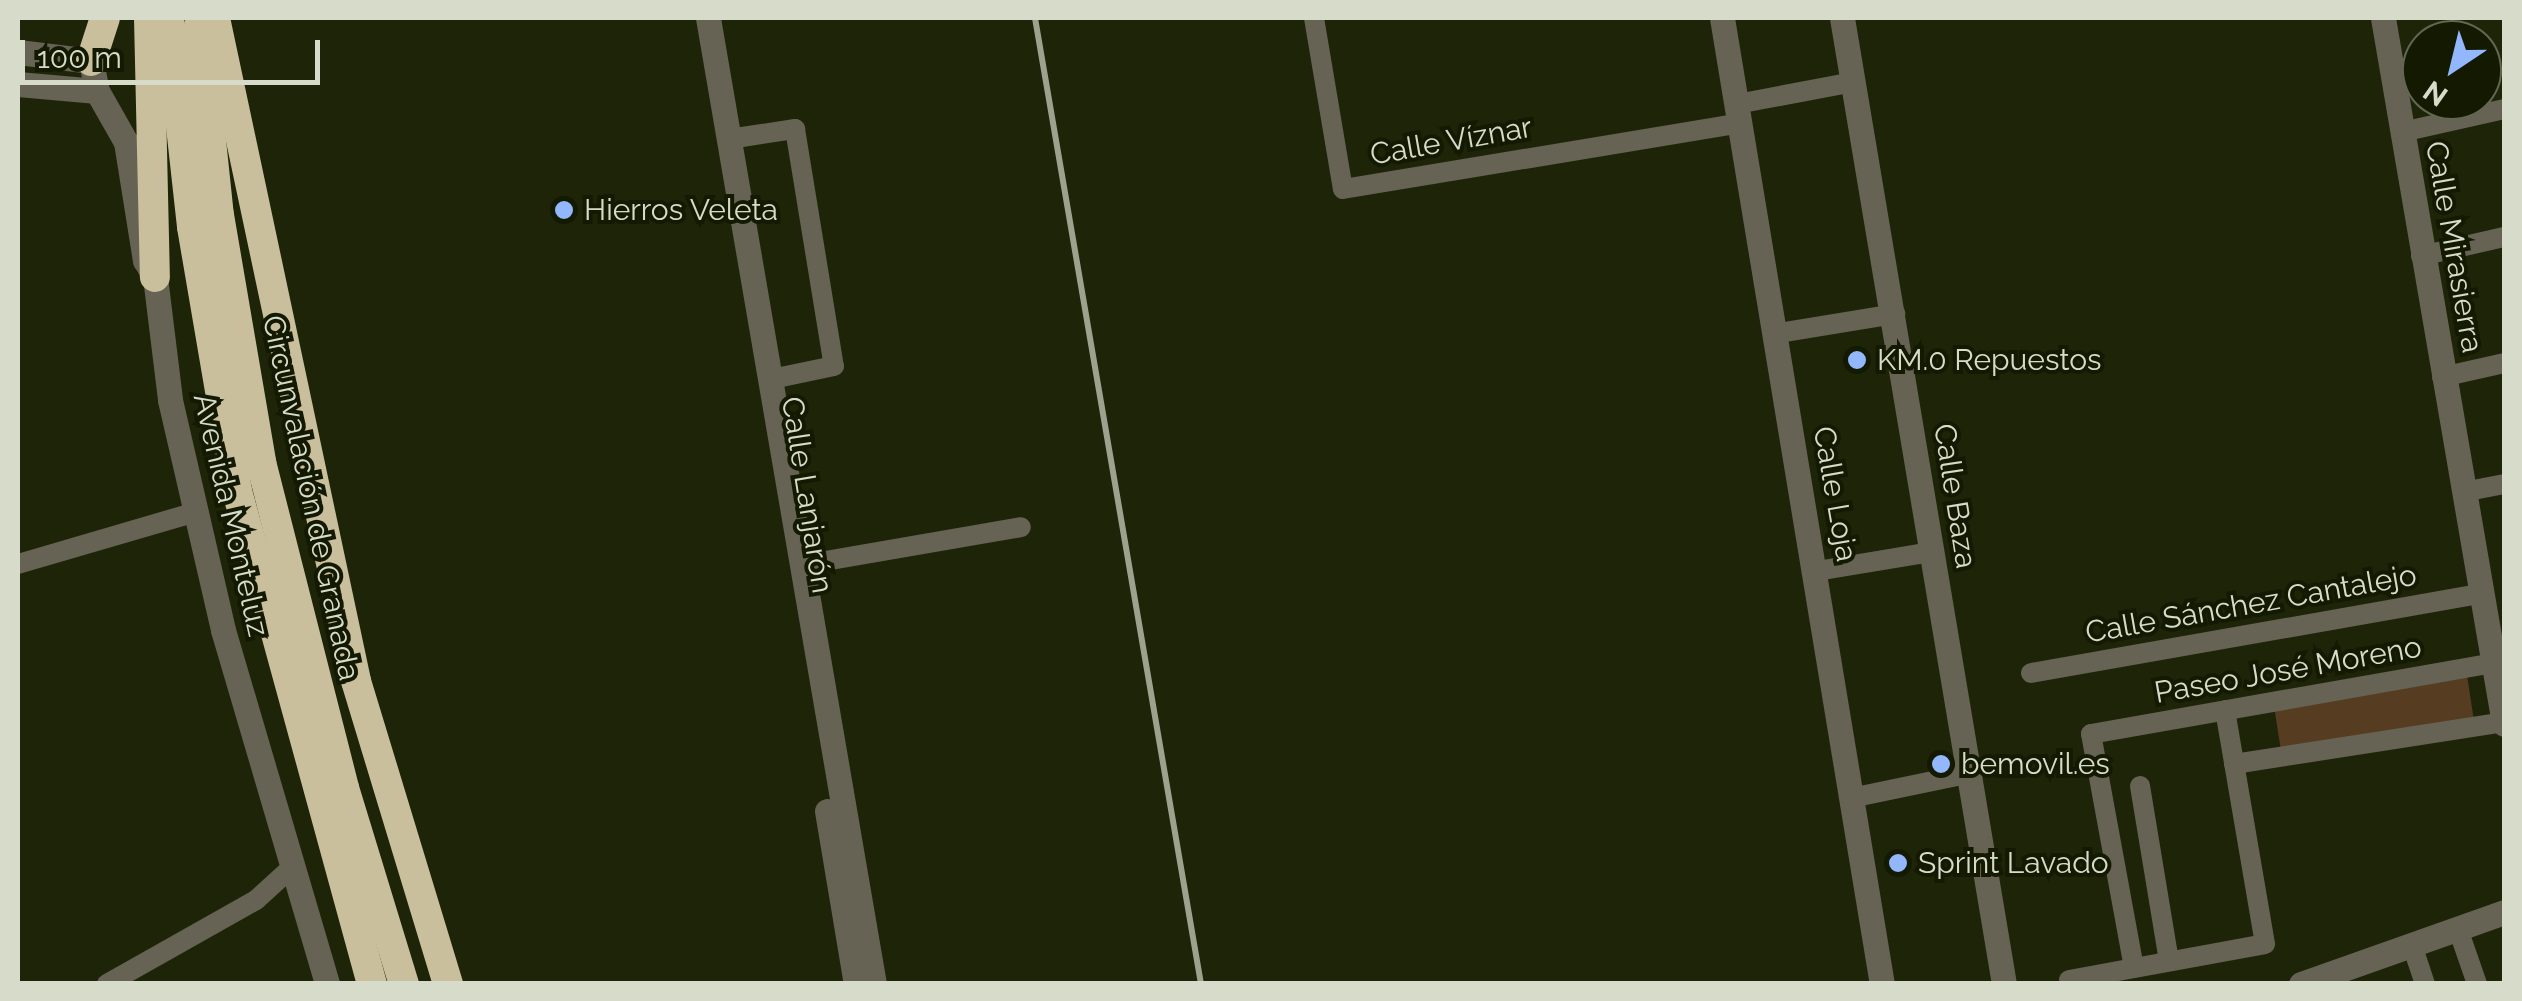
<!DOCTYPE html>
<html>
<head>
<meta charset="utf-8">
<style>
	body { margin:0 }
	#map { position:relative; width:2522px; height:1001px; overflow:hidden; background:#1d2407; font-family:Raleway,sans-serif }
	div>[style] { position:absolute }
	.green>* { inset:0; background:#563d22 }
	.minor>* { height:20px; margin:-10px; padding:0 10px; transform-origin:10px; border-radius:10px; background:#666254 }
	.tertiary>* { height:25px; margin:-12.5px; padding:0 12.5px; transform-origin:12.5px; border-radius:12.5px; background:#666254 }
	.motorway>* { height:30px; margin:-15px; padding:0 15px; transform-origin:15px; border-radius:15px; background:#c9bf9c }
	.rail>* { height:6px; margin:-3px; padding:0 3px; transform-origin:3px; border-radius:3px; background:#9ca28d }
	.dots>* { width:28px; height:28px; translate:-50% -50%; box-sizing:border-box; border:5px solid #141a01; border-radius:50% }
	span { translate:-50% -50%; white-space:nowrap; text-align:center; line-height:1.15; -webkit-text-stroke:8px #141a01; paint-order:stroke }
	.street-label { font-size:30px; color:#d6dbca }
	.poi-label { font-size:30px; color:#d6dbca }
	.left { translate:0 -50%; text-align:left }
	.frame { position:absolute; inset:0; border:20px solid #d6dbca; pointer-events:none }
	.north { position:absolute; left:2402px; top:20px; width:100px; height:100px; box-sizing:border-box; background:#141a01; border:2px solid #626751; border-radius:50%; rotate:215deg; font-size:28px; font-weight:700; line-height:40px; text-align:center; color:#d6dbca }
	.north::after { content:''; display:block; margin:auto; width:35px; height:45px; background:#92b7fd; clip-path:polygon(50% 0,100% 100%,50% 72%,0 100%) }
	.scale { position:absolute; left:20px; top:40px; width:300px; height:45px; box-sizing:border-box; border:5px solid #d6dbca; border-top:0; padding-left:12px; font-size:30px; line-height:35px; white-space:nowrap; color:#d6dbca; -webkit-text-stroke:8px #141a01; paint-order:stroke }
</style>
</head>
<body>
<div id="map">
	<div class="green">
		<div style="clip-path:polygon(2467px 675px,2474px 721px,2281px 751px,2274px 706px)"></div>
	</div>
	<div class="minor">
		<div style="left:1314px;top:18px;width:173px;rotate:80.4deg"></div>
		<div style="left:1343px;top:189px;width:403px;rotate:-9.4deg"></div>
		<div style="left:1737px;top:104px;width:118px;rotate:-10.7deg"></div>
		<div style="left:2402px;top:132px;width:105px;rotate:-12.7deg"></div>
		<div style="left:729px;top:139px;width:67px;rotate:-8.6deg"></div>
		<div style="left:795px;top:129px;width:240px;rotate:80.7deg"></div>
		<div style="left:834px;top:366px;width:63px;rotate:168.2deg"></div>
		<div style="left:2421px;top:256px;width:85px;rotate:-12.9deg"></div>
		<div style="left:1773px;top:334px;width:124px;rotate:-9.3deg"></div>
		<div style="left:2442px;top:377px;width:64px;rotate:-12.7deg"></div>
		<div style="left:2463px;top:492px;width:42px;rotate:-11deg"></div>
		<div style="left:18px;top:564px;width:185px;rotate:-16.3deg"></div>
		<div style="left:802px;top:565px;width:222px;rotate:-9.8deg"></div>
		<div style="left:1817px;top:571px;width:115px;rotate:-9.5deg"></div>
		<div style="left:2031px;top:673px;width:457px;rotate:-10deg"></div>
		<div style="left:2234px;top:764px;width:273px;rotate:-8.8deg"></div>
		<div style="left:2140px;top:786px;width:177px;rotate:80.6deg"></div>
		<div style="left:1851px;top:798px;width:118px;rotate:-11.7deg"></div>
		<div style="left:2458px;top:929px;width:58px;rotate:70.9deg"></div>
		<div style="left:2412px;top:945px;width:41px;rotate:71.6deg"></div>
		<div style="left:2134px;top:968px;width:238px;rotate:-100.4deg"></div>
		<div style="left:2091px;top:734px;width:419px;rotate:-10deg"></div>
		<div style="left:2069px;top:980px;width:199px;rotate:-10.4deg"></div>
		<div style="left:2265px;top:944px;width:237px;rotate:-99.7deg"></div>
		<div style="left:107px;top:984px;width:171px;rotate:-29.4deg"></div>
		<div style="left:256px;top:900px;width:47px;rotate:-42.4deg"></div>
	</div>
	<div class="tertiary">
		<div style="left:708px;top:18px;width:980px;rotate:80.25deg"></div>
		<div style="left:1722px;top:18px;width:979px;rotate:80.6deg"></div>
		<div style="left:1842px;top:18px;width:979px;rotate:80.48deg"></div>
		<div style="left:2383px;top:18px;width:716px;rotate:80.27deg"></div>
		<div style="left:18px;top:52px;width:74px;rotate:7deg"></div>
		<div style="left:91px;top:61px;width:31px;rotate:79deg"></div>
		<div style="left:97px;top:91px;width:59px;rotate:60.4deg"></div>
		<div style="left:126px;top:142px;width:120px;rotate:80.9deg"></div>
		<div style="left:145px;top:260px;width:20px;rotate:60deg"></div>
		<div style="left:155px;top:277px;width:124px;rotate:83deg"></div>
		<div style="left:170px;top:400px;width:236px;rotate:77deg"></div>
		<div style="left:223px;top:630px;width:369px;rotate:73.6deg"></div>
		<div style="left:18px;top:84px;width:79px;rotate:5.1deg"></div>
		<div style="left:827px;top:811px;width:175px;rotate:80.5deg"></div>
		<div style="left:2301px;top:984px;width:215px;rotate:-19.5deg"></div>
	</div>
	<div class="motorway">
		<div style="left:149px;top:18px;width:259px;rotate:88.7deg"></div>
		<div style="left:169px;top:18px;width:210px;rotate:83.7deg"></div>
		<div style="left:192px;top:227px;width:268px;rotate:80.3deg"></div>
		<div style="left:237px;top:491px;width:511px;rotate:74.69deg"></div>
		<div style="left:215px;top:18px;width:678px;rotate:77.99deg"></div>
		<div style="left:356px;top:681px;width:317px;rotate:73.1deg"></div>
		<div style="left:199px;top:26px;width:190px;rotate:84deg"></div>
		<div style="left:219px;top:215px;width:251px;rotate:80.3deg"></div>
		<div style="left:261px;top:462px;width:336px;rotate:75.7deg"></div>
		<div style="left:344px;top:788px;width:205px;rotate:73deg"></div>
		<div style="left:91px;top:61px;width:45px;rotate:-72deg"></div>
	</div>
	<div class="rail">
		<div style="left:1035px;top:18px;width:980px;rotate:80.25deg"></div>
	</div>
	<div class="dots">
		<div style="left:564px;top:210px;background:#92b7fd"></div>
		<div style="left:1857px;top:360px;background:#92b7fd"></div>
		<div style="left:1941px;top:764px;background:#92b7fd"></div>
		<div style="left:1898px;top:863px;background:#92b7fd"></div>
	</div>
	<div class="street-label">
		<span style="left:1451px;top:141px;rotate:-10deg">Calle Víznar</span>
		<span style="left:2454px;top:247px;rotate:80deg">Calle Mirasierra</span>
		<span style="left:1835px;top:494px;rotate:80deg">Calle Loja</span>
		<span style="left:807px;top:495px;rotate:81deg">Calle Lanjarón</span>
		<span style="left:1955px;top:496px;rotate:81deg">Calle Baza</span>
		<span style="left:311px;top:498px;rotate:78deg">Circunvalación de Granada</span>
		<span style="left:231px;top:515px;rotate:77deg">Avenida Monteluz</span>
		<span style="left:2251px;top:604px;rotate:-10deg">Calle Sánchez Cantalejo</span>
		<span style="left:2288px;top:670px;rotate:-10deg">Paseo José Moreno</span>
	</div>
	<div class="poi-label">
		<span class="left" style="left:584px;top:210px">Hierros Veleta</span>
		<span class="left" style="left:1877px;top:360px">KM.0 Repuestos</span>
		<span class="left" style="left:1961px;top:764px">bemovil.es</span>
		<span class="left" style="left:1918px;top:863px">Sprint Lavado</span>
	</div>
	<div class="frame"></div>
	<div class="north">N</div>
	<div class="scale">100 m</div>
</div>
</body>
</html>
